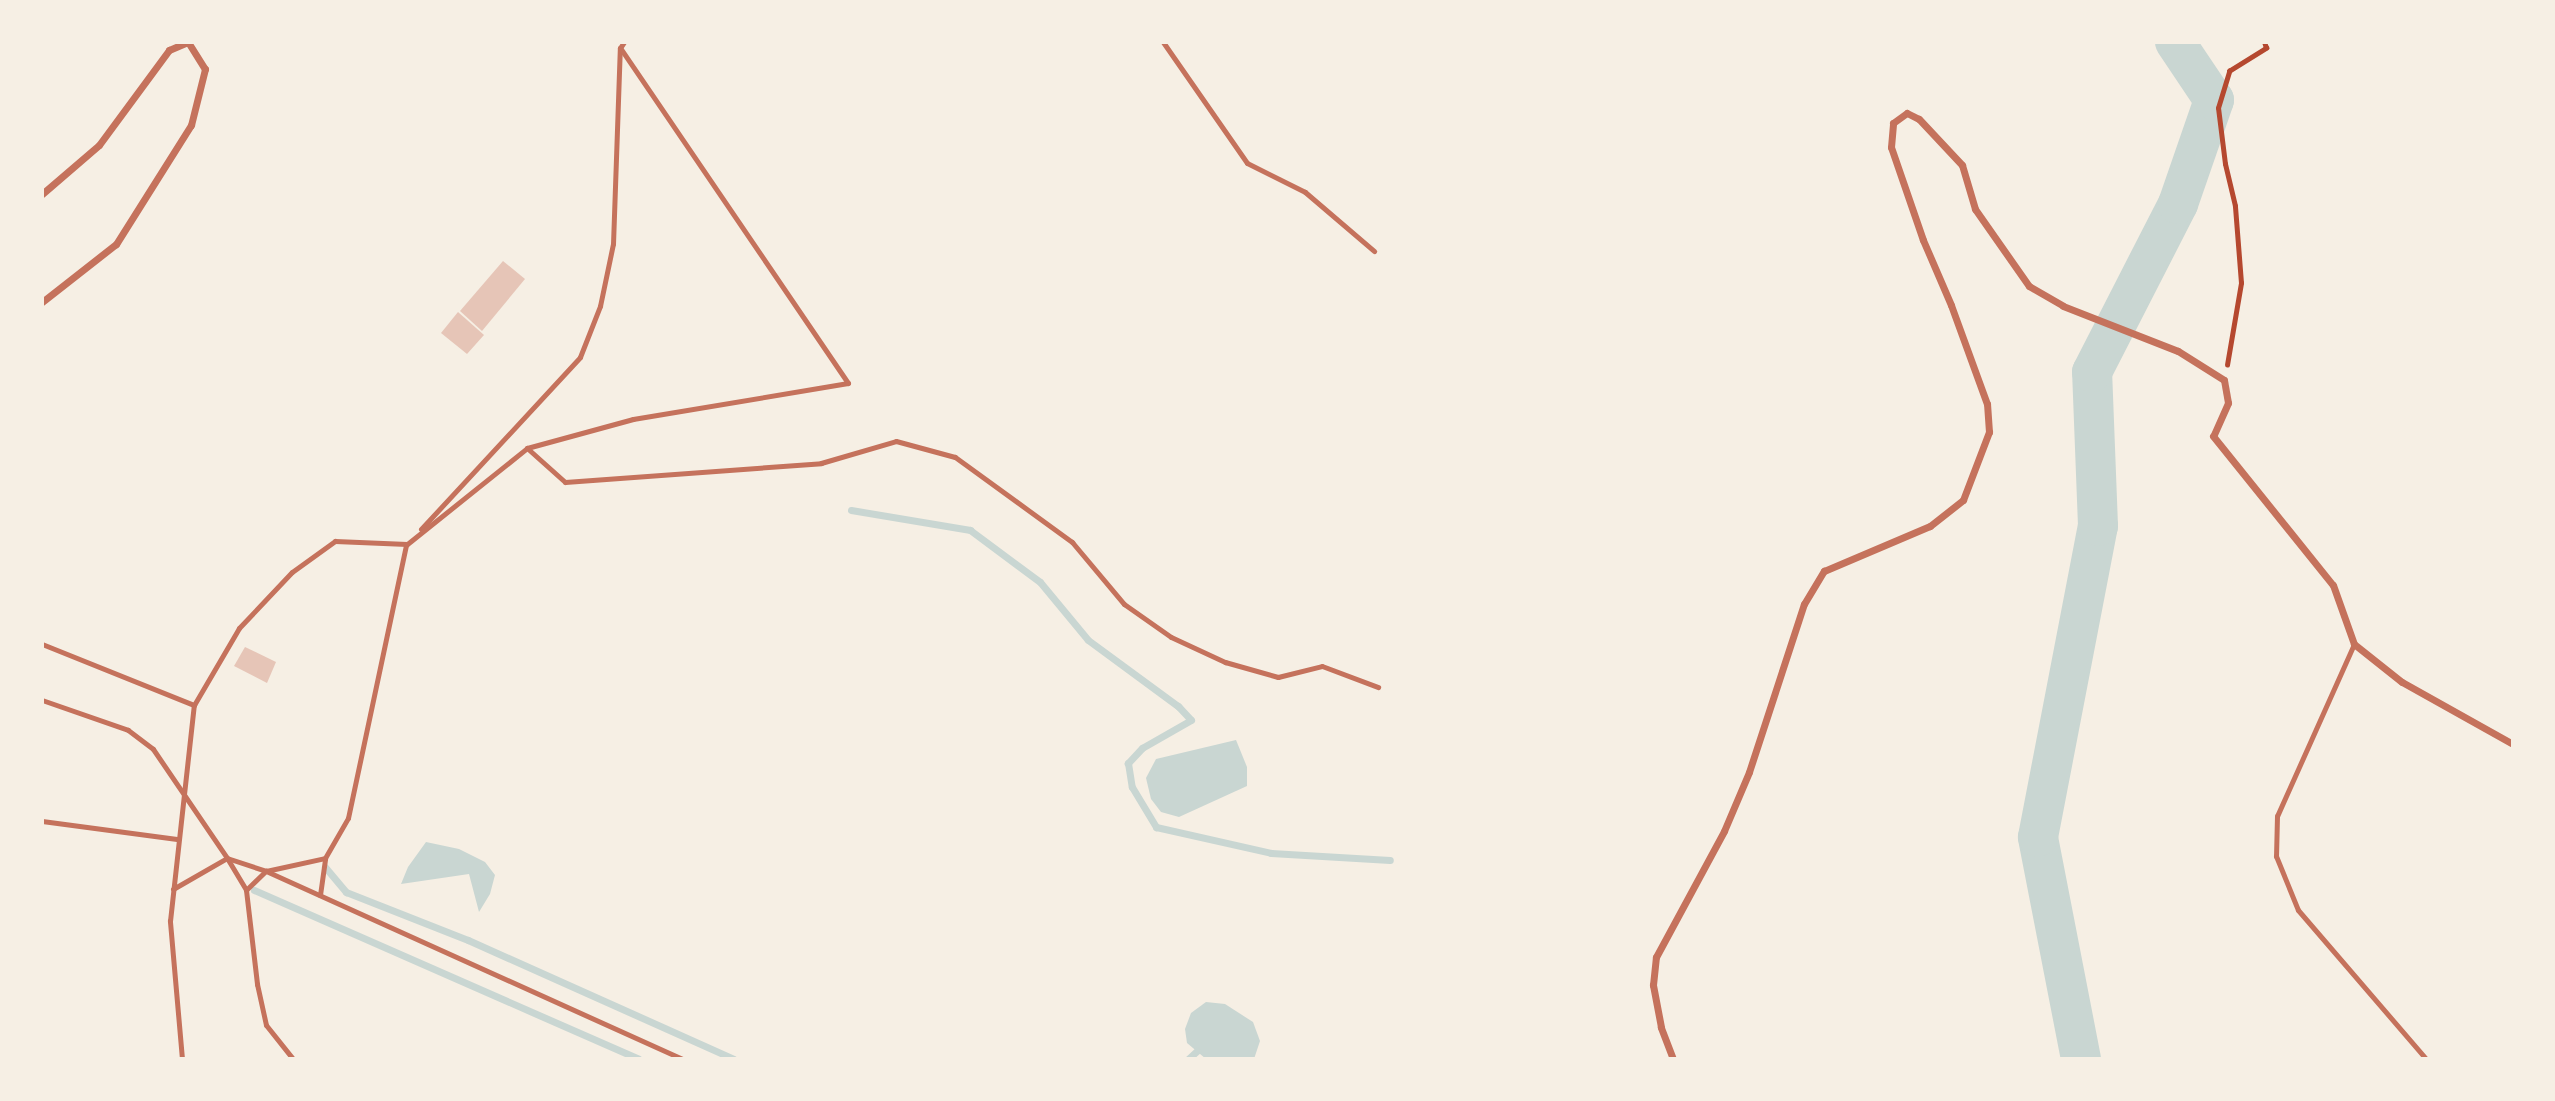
<!DOCTYPE html>
<html>
<head>
<meta charset="utf-8">
<style>
	body { margin:0 }
	#map { position:relative; width:2555px; height:1101px; overflow:hidden; background:#f6efe4; font-family:"Libre Baskerville",serif }
	div>[style] { position:absolute }
	.water>* { inset:0; background:#c9d6d2 }
	.stream>* { height:7px; margin:-3.5px; padding:0 3.5px; transform-origin:3.5px; border-radius:3.5px; background:#c9d6d2 }
	.river>* { height:40px; margin:-20px; padding:0 20px; transform-origin:20px; border-radius:20px; background:#c9d6d2 }
	.building>* { inset:0; background:#e6c5b7 }
	.path>* { height:4.5px; margin:-2.25px; padding:0 2.25px; transform-origin:2.25px; border-radius:2.25px; background:#b5482f }
	.service>* { height:5px; margin:-2.5px; padding:0 2.5px; transform-origin:2.5px; border-radius:2.5px; background:#c5725c }
	.minor>* { height:7px; margin:-3.5px; padding:0 3.5px; transform-origin:3.5px; border-radius:3.5px; background:#c5725c }
	span { translate:-50% -50%; white-space:nowrap; text-align:center; line-height:1.15; -webkit-text-stroke:5px #f6efe4; paint-order:stroke }
	.frame { position:absolute; inset:0; border:44px solid #f6efe4; pointer-events:none }
</style>
</head>
<body>
<div id="map">
	<div class="water">
		<div style="clip-path:polygon(1236px 740px,1247px 767px,1247px 786px,1179px 817px,1161px 812px,1151px 799px,1146px 778px,1156px 759px)"></div>
		<div style="clip-path:polygon(426px 842px,459px 849px,485px 862px,495px 875px,490px 894px,479px 912px,469px 874px,401px 884px,408px 867px)"></div>
		<div style="clip-path:polygon(1206px 1002px,1225px 1004px,1253px 1022px,1260px 1041px,1254px 1059px,1206px 1059px,1187px 1043px,1185px 1029px,1191px 1013px)"></div>
	</div>
	<div class="stream">
		<div style="left:851px;top:510px;width:121px;rotate:9.5deg"></div>
		<div style="left:970px;top:530px;width:87px;rotate:36.6deg"></div>
		<div style="left:1040px;top:582px;width:75px;rotate:50.4deg"></div>
		<div style="left:1088px;top:640px;width:112px;rotate:36.3deg"></div>
		<div style="left:1178px;top:706px;width:19px;rotate:47deg"></div>
		<div style="left:1191px;top:720px;width:56px;rotate:150.3deg"></div>
		<div style="left:1142px;top:748px;width:21px;rotate:133deg"></div>
		<div style="left:1128px;top:763px;width:24px;rotate:81deg"></div>
		<div style="left:1132px;top:787px;width:47px;rotate:59deg"></div>
		<div style="left:1156px;top:827px;width:118px;rotate:12.7deg"></div>
		<div style="left:1271px;top:853px;width:119px;rotate:3.4deg"></div>
		<div style="left:325px;top:867px;width:33px;rotate:50deg"></div>
		<div style="left:346px;top:892px;width:131px;rotate:21.5deg"></div>
		<div style="left:468px;top:940px;width:291px;rotate:24.1deg"></div>
		<div style="left:254px;top:890px;width:420px;rotate:23.7deg"></div>
		<div style="left:1188px;top:1059px;width:12px;rotate:-42deg"></div>
	</div>
	<div class="river">
		<div style="left:2081px;top:1059px;width:226px;rotate:-101deg"></div>
		<div style="left:2038px;top:837px;width:317px;rotate:-79.1deg"></div>
		<div style="left:2098px;top:526px;width:154px;rotate:-92.2deg"></div>
		<div style="left:2092px;top:372px;width:189px;rotate:-62.9deg"></div>
		<div style="left:2178px;top:204px;width:110px;rotate:-70.9deg"></div>
		<div style="left:2214px;top:100px;width:70px;rotate:-123.9deg"></div>
	</div>
	<div class="building">
		<div style="clip-path:polygon(503px 261px,525px 279px,482px 331px,460px 311px)"></div>
		<div style="clip-path:polygon(458px 312px,484px 335px,467px 354px,441px 333px)"></div>
		<div style="clip-path:polygon(245px 647px,276px 662px,267px 683px,234px 666px)"></div>
	</div>
	<div class="path">
		<div style="left:2227px;top:365px;width:83px;rotate:-80.3deg"></div>
		<div style="left:2241px;top:283px;width:77px;rotate:-94.5deg"></div>
		<div style="left:2235px;top:206px;width:43px;rotate:-103.4deg"></div>
		<div style="left:2225px;top:164px;width:56px;rotate:-97.1deg"></div>
		<div style="left:2218px;top:108px;width:39px;rotate:-73deg"></div>
		<div style="left:2229px;top:71px;width:44px;rotate:-31.9deg"></div>
		<div style="left:2266px;top:48px;width:6px;rotate:-108deg"></div>
	</div>
	<div class="service">
		<div style="left:1163px;top:42px;width:147px;rotate:55.2deg"></div>
		<div style="left:1247px;top:163px;width:65px;rotate:26.6deg"></div>
		<div style="left:1305px;top:192px;width:91px;rotate:40.5deg"></div>
		<div style="left:527px;top:448px;width:51px;rotate:41.8deg"></div>
		<div style="left:565px;top:482px;width:257px;rotate:-4.2deg"></div>
		<div style="left:821px;top:463px;width:78px;rotate:-16.3deg"></div>
		<div style="left:896px;top:441px;width:61px;rotate:15.2deg"></div>
		<div style="left:955px;top:457px;width:145px;rotate:36deg"></div>
		<div style="left:1072px;top:542px;width:81px;rotate:50deg"></div>
		<div style="left:1124px;top:604px;width:57px;rotate:35.1deg"></div>
		<div style="left:1171px;top:637px;width:60px;rotate:24.8deg"></div>
		<div style="left:1225px;top:662px;width:55px;rotate:15.8deg"></div>
		<div style="left:1278px;top:677px;width:45px;rotate:-14deg"></div>
		<div style="left:1322px;top:666px;width:60px;rotate:20.6deg"></div>
		<div style="left:421px;top:529px;width:234px;rotate:-47.2deg"></div>
		<div style="left:580px;top:357px;width:55px;rotate:-68.6deg"></div>
		<div style="left:600px;top:306px;width:63px;rotate:-78.2deg"></div>
		<div style="left:613px;top:244px;width:196px;rotate:-88deg"></div>
		<div style="left:620px;top:48px;width:7px;rotate:-56deg"></div>
		<div style="left:42px;top:644px;width:164px;rotate:21.9deg"></div>
		<div style="left:2354px;top:644px;width:188px;rotate:114.1deg"></div>
		<div style="left:2277px;top:816px;width:40px;rotate:91.4deg"></div>
		<div style="left:2276px;top:856px;width:58px;rotate:67.8deg"></div>
		<div style="left:2298px;top:910px;width:196px;rotate:49.3deg"></div>
		<div style="left:42px;top:700px;width:91px;rotate:19.2deg"></div>
		<div style="left:128px;top:730px;width:31px;rotate:37deg"></div>
		<div style="left:153px;top:749px;width:132px;rotate:55.8deg"></div>
		<div style="left:227px;top:858px;width:41px;rotate:18.4deg"></div>
		<div style="left:266px;top:871px;width:457px;rotate:24.3deg"></div>
		<div style="left:42px;top:821px;width:136px;rotate:7.6deg"></div>
		<div style="left:173px;top:889px;width:62px;rotate:-29.9deg"></div>
		<div style="left:227px;top:858px;width:37px;rotate:59deg"></div>
		<div style="left:246px;top:890px;width:95px;rotate:83.3deg"></div>
		<div style="left:257px;top:984px;width:42px;rotate:77.6deg"></div>
		<div style="left:266px;top:1025px;width:43px;rotate:51.5deg"></div>
		<div style="left:246px;top:890px;width:28px;rotate:-44deg"></div>
		<div style="left:266px;top:871px;width:60px;rotate:-12.4deg"></div>
		<div style="left:320px;top:895px;width:37px;rotate:-82deg"></div>
		<div style="left:325px;top:858px;width:46px;rotate:-60.1deg"></div>
		<div style="left:348px;top:818px;width:279px;rotate:-78deg"></div>
		<div style="left:406px;top:545px;width:155px;rotate:-38.7deg"></div>
		<div style="left:527px;top:448px;width:110px;rotate:-15.3deg"></div>
		<div style="left:633px;top:419px;width:218px;rotate:-9.5deg"></div>
		<div style="left:848px;top:383px;width:405px;rotate:-124.2deg"></div>
		<div style="left:182px;top:1059px;width:139px;rotate:-95deg"></div>
		<div style="left:170px;top:921px;width:217px;rotate:-83.7deg"></div>
		<div style="left:194px;top:705px;width:89px;rotate:-59.7deg"></div>
		<div style="left:239px;top:628px;width:77px;rotate:-46.6deg"></div>
		<div style="left:292px;top:572px;width:53px;rotate:-35.8deg"></div>
		<div style="left:335px;top:541px;width:72px;rotate:2.4deg"></div>
	</div>
	<div class="minor">
		<div style="left:42px;top:194px;width:75px;rotate:-40.7deg"></div>
		<div style="left:99px;top:145px;width:118px;rotate:-53.6deg"></div>
		<div style="left:169px;top:50px;width:21px;rotate:-23deg"></div>
		<div style="left:188px;top:42px;width:32px;rotate:58deg"></div>
		<div style="left:205px;top:69px;width:58px;rotate:104deg"></div>
		<div style="left:191px;top:125px;width:141px;rotate:122.2deg"></div>
		<div style="left:116px;top:244px;width:94px;rotate:141.9deg"></div>
		<div style="left:1673px;top:1059px;width:34px;rotate:-111deg"></div>
		<div style="left:1661px;top:1027px;width:43px;rotate:-100.8deg"></div>
		<div style="left:1653px;top:985px;width:28px;rotate:-84deg"></div>
		<div style="left:1656px;top:957px;width:143px;rotate:-61.6deg"></div>
		<div style="left:1724px;top:831px;width:64px;rotate:-67deg"></div>
		<div style="left:1749px;top:772px;width:177px;rotate:-71.9deg"></div>
		<div style="left:1804px;top:604px;width:39px;rotate:-59deg"></div>
		<div style="left:1824px;top:571px;width:115px;rotate:-23deg"></div>
		<div style="left:1930px;top:526px;width:42px;rotate:-38.2deg"></div>
		<div style="left:1963px;top:500px;width:73px;rotate:-69.1deg"></div>
		<div style="left:1989px;top:432px;width:28px;rotate:-94deg"></div>
		<div style="left:1987px;top:404px;width:105px;rotate:-110deg"></div>
		<div style="left:1951px;top:305px;width:71px;rotate:-113.3deg"></div>
		<div style="left:1923px;top:240px;width:98px;rotate:-109deg"></div>
		<div style="left:1891px;top:147px;width:24px;rotate:-85deg"></div>
		<div style="left:1893px;top:123px;width:17px;rotate:-36deg"></div>
		<div style="left:1907px;top:113px;width:13px;rotate:27deg"></div>
		<div style="left:1919px;top:119px;width:63px;rotate:46.9deg"></div>
		<div style="left:1962px;top:165px;width:46px;rotate:73.5deg"></div>
		<div style="left:1975px;top:209px;width:94px;rotate:55deg"></div>
		<div style="left:2029px;top:286px;width:39px;rotate:30deg"></div>
		<div style="left:2063px;top:306px;width:123px;rotate:21.4deg"></div>
		<div style="left:2178px;top:351px;width:54px;rotate:32.2deg"></div>
		<div style="left:2224px;top:380px;width:23px;rotate:80deg"></div>
		<div style="left:2228px;top:403px;width:36px;rotate:114deg"></div>
		<div style="left:2213px;top:436px;width:191px;rotate:51.2deg"></div>
		<div style="left:2333px;top:585px;width:63px;rotate:70.4deg"></div>
		<div style="left:2354px;top:644px;width:61px;rotate:38.4deg"></div>
		<div style="left:2402px;top:682px;width:127px;rotate:29.2deg"></div>
	</div>
	<div class="frame"></div>
</div>
</body>
</html>
